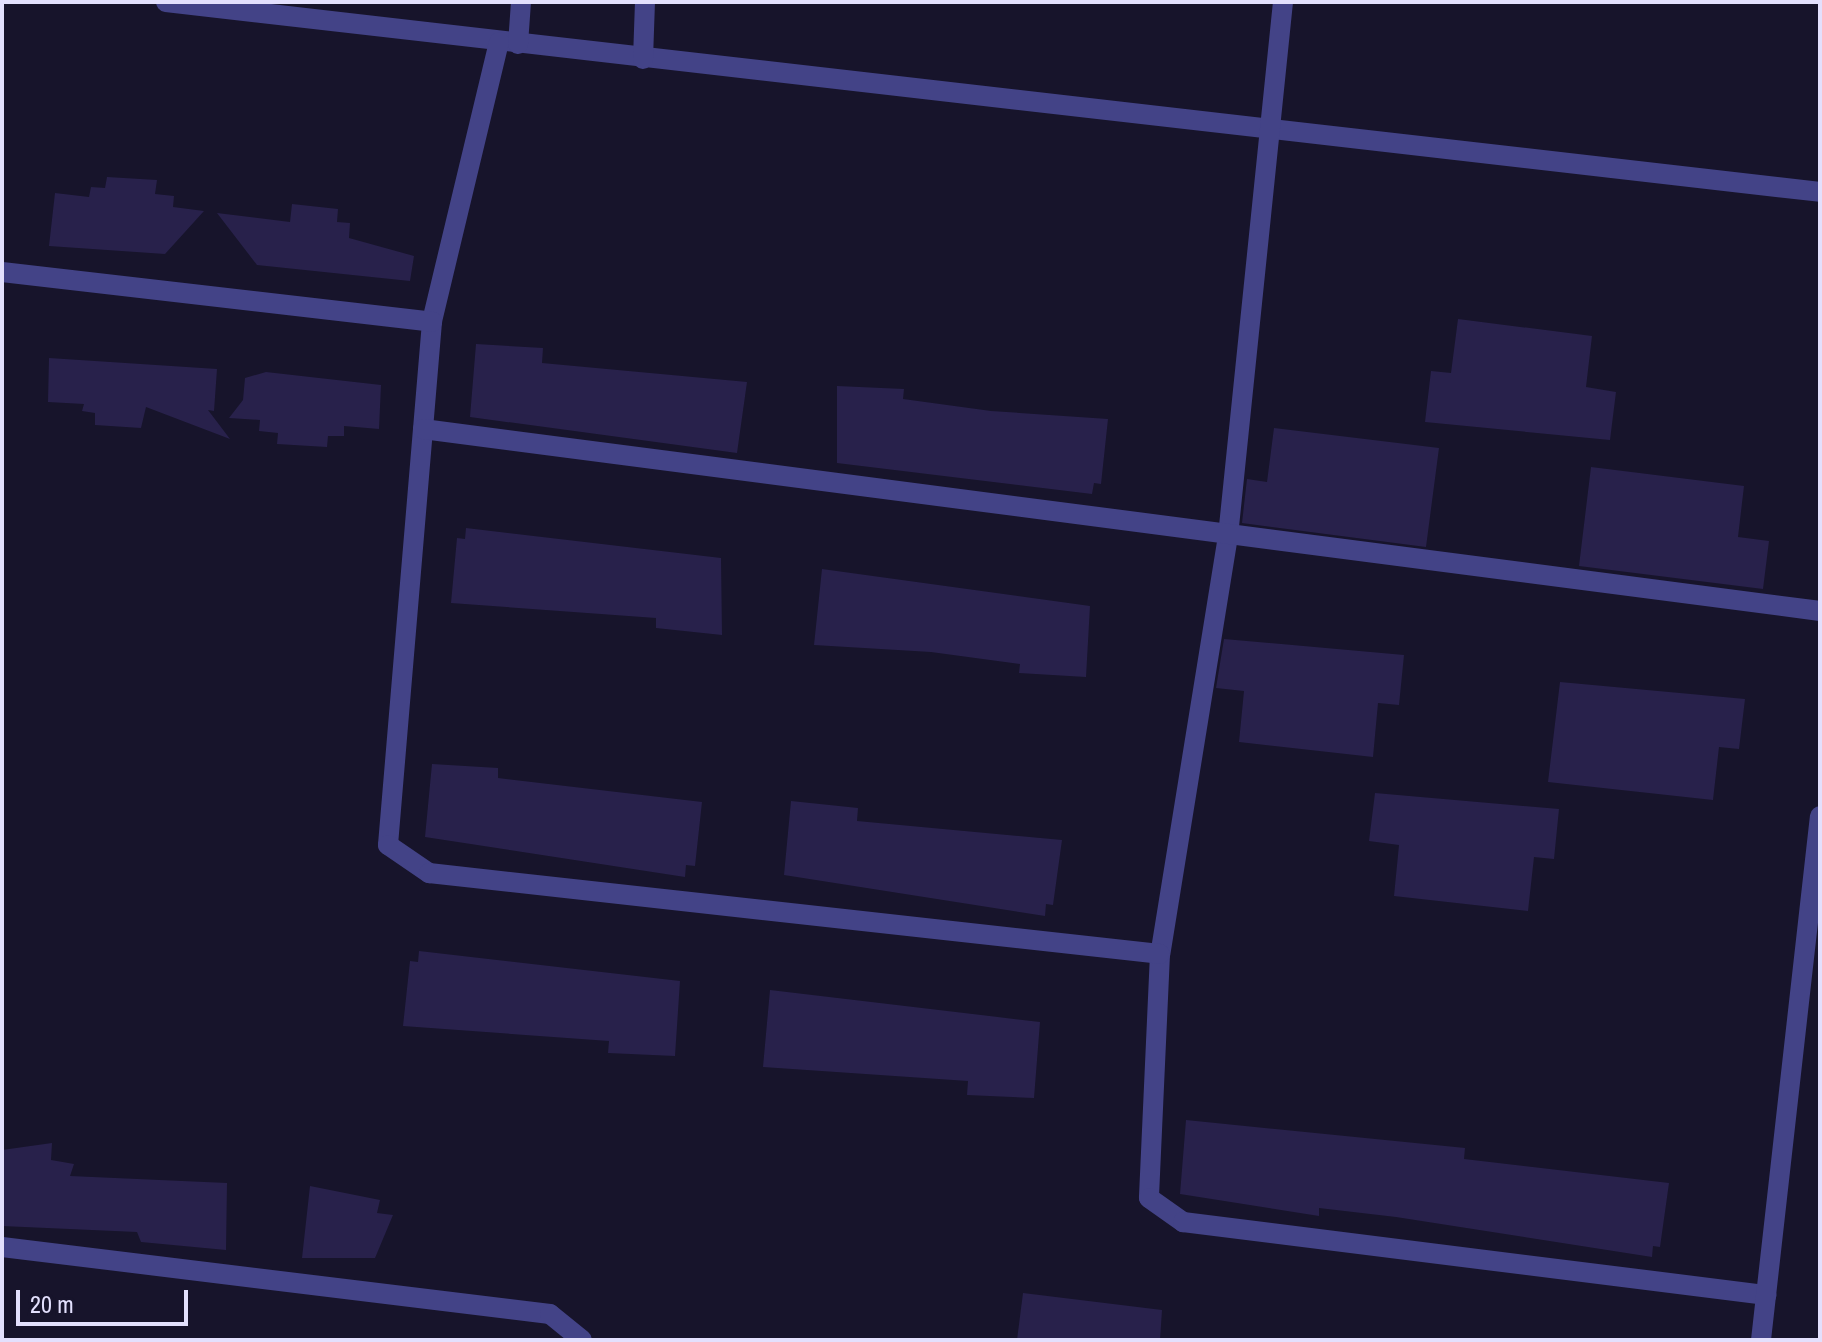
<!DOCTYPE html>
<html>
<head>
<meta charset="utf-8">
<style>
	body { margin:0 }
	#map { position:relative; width:1822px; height:1342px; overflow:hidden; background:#17142b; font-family:"Archivo Narrow",sans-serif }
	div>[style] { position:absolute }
	.building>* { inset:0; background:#28214b }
	.minor>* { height:20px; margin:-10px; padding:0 10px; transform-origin:10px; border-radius:10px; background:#434387 }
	span { translate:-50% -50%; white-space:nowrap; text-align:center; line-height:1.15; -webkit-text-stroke:7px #17142b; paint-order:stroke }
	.frame { position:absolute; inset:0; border:4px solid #e3e0fd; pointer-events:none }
	.scale { position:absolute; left:16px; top:1290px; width:172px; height:36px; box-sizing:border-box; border:4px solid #e3e0fd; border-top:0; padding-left:10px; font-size:24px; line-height:28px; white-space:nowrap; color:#e3e0fd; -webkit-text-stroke:6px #17142b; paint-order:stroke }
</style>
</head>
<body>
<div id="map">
	<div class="building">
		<div style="clip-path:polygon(107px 177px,157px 180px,155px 194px,174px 196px,173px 207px,204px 211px,165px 254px,49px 246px,55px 193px,89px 197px,91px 187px,105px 188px)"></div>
		<div style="clip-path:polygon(292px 204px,338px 209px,337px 222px,350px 223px,349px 238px,414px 256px,410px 281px,257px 265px,217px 213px,290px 222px)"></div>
		<div style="clip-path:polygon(1458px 319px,1592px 336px,1586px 387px,1616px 392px,1610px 440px,1425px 422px,1431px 371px,1451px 373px)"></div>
		<div style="clip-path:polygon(476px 344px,543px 348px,542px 363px,747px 382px,737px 453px,470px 417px)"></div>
		<div style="clip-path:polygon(49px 358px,217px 369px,214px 411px,208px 410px,230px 439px,146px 407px,141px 428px,95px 425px,95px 413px,82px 411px,84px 404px,48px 402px)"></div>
		<div style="clip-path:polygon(266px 372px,381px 385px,379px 429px,344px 426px,344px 436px,328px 436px,327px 447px,277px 444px,278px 433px,259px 431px,260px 420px,229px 418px,243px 400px,245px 378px)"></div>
		<div style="clip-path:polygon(837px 386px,904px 389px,903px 399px,991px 411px,1108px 419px,1101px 484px,1094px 483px,1092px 494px,837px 463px)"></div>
		<div style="clip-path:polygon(1274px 428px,1439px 448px,1426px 547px,1242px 523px,1247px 479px,1267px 482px)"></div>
		<div style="clip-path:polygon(1591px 467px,1744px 486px,1738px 537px,1769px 541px,1763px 589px,1579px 566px)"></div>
		<div style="clip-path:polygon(466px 528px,721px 558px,722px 635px,656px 628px,656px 618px,451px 603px,457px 538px,465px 539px)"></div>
		<div style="clip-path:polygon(822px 569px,1090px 606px,1086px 677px,1019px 673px,1020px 664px,931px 652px,814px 645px)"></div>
		<div style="clip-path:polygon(1224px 639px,1404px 655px,1399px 705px,1378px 703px,1373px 757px,1239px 742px,1244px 691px,1216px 688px)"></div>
		<div style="clip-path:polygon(1560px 682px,1745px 699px,1739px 749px,1719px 747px,1713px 800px,1548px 782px)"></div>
		<div style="clip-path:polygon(432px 764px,498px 768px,498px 778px,702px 802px,695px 866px,686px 865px,685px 877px,425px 837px)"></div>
		<div style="clip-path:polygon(1375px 793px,1559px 809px,1554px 859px,1534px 857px,1528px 911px,1394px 896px,1399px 845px,1369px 841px)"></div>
		<div style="clip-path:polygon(791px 801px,858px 808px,857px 821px,1062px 840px,1053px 905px,1046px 904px,1045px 916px,784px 875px)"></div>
		<div style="clip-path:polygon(419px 951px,680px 981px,675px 1056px,608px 1053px,609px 1041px,403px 1026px,410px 961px,418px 962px)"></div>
		<div style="clip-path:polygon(770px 990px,1040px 1022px,1034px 1098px,967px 1095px,968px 1081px,763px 1067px)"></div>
		<div style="clip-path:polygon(1186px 1120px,1465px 1148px,1464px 1159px,1669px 1183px,1660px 1247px,1653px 1246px,1652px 1257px,1396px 1217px,1319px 1208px,1319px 1216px,1180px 1194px)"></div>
		<div style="clip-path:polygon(52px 1143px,51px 1160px,74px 1164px,70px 1176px,227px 1183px,226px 1250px,141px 1242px,137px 1232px,2px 1226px,2px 1150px)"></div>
		<div style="clip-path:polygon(310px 1186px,380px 1200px,377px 1213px,393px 1215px,375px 1258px,302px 1258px)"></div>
		<div style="clip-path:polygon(1023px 1293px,1162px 1310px,1160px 1340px,1017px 1340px)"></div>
	</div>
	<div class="minor">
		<div style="left:166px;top:2px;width:1665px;rotate:6.55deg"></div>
		<div style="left:1283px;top:2px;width:537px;rotate:95.88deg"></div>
		<div style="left:1228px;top:536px;width:423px;rotate:99.2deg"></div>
		<div style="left:1160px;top:954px;width:244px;rotate:92.6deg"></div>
		<div style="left:1149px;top:1198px;width:42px;rotate:35.2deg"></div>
		<div style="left:1183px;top:1222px;width:588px;rotate:7.14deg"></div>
		<div style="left:499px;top:42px;width:288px;rotate:103.5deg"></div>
		<div style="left:432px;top:322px;width:525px;rotate:94.81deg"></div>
		<div style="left:388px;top:845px;width:50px;rotate:34.3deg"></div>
		<div style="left:429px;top:873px;width:735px;rotate:6.32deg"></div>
		<div style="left:518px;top:44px;width:42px;rotate:-85.9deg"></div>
		<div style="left:643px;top:59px;width:57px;rotate:-88deg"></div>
		<div style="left:2px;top:272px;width:433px;rotate:6.6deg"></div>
		<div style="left:423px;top:429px;width:1409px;rotate:7.42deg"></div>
		<div style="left:2px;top:1247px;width:552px;rotate:6.97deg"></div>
		<div style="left:550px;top:1314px;width:41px;rotate:39.1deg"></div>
		<div style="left:1761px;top:1340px;width:527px;rotate:-83.58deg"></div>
	</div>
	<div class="frame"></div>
	<div class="scale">20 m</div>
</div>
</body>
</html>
